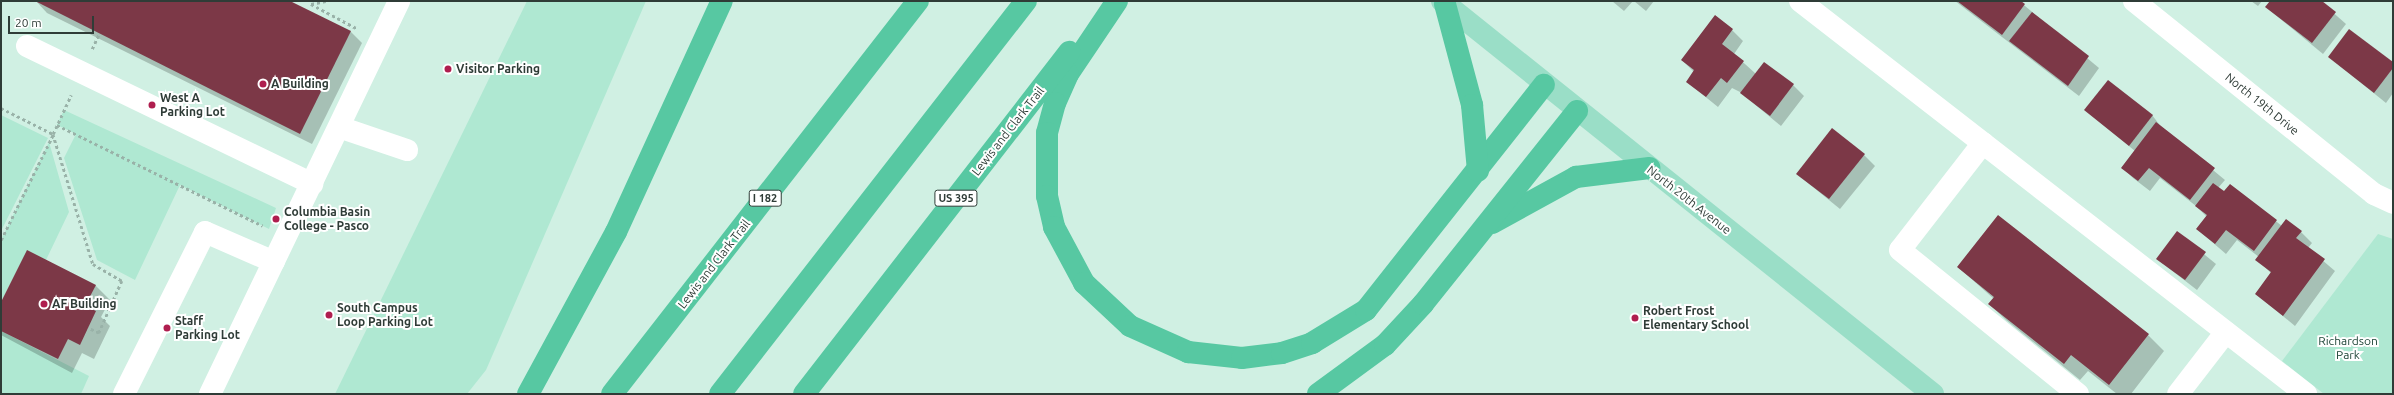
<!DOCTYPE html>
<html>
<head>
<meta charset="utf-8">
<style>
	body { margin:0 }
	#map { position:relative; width:2394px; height:395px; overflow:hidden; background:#d0f0e3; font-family:Ubuntu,sans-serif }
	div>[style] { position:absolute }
	.green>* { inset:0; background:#afe8d2 }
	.shadow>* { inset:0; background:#0003 }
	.building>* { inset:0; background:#7c3847 }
	.path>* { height:2.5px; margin-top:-1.25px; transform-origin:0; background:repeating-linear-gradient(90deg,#99b2a8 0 3px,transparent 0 6px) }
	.minor>* { height:22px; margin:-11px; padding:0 11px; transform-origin:11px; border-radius:11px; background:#fff }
	.major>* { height:22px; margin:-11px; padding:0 11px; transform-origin:11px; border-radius:11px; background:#9adec7 }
	.highway>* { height:22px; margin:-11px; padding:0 11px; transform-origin:11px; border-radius:11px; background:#57c8a2 }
	.dots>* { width:11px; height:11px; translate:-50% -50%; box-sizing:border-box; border:2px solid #fff; border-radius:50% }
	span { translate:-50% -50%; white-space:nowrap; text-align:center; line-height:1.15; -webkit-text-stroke:4px #fff; paint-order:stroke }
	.shield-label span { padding:1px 3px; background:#fff; border:1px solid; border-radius:3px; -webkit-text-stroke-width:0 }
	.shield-label { font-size:11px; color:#2f3c37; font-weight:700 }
	.poi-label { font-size:12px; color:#2f3c37; font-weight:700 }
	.left { translate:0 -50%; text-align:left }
	.street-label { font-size:12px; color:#2f3c37 }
	.park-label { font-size:12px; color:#1e4537 }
	.frame { position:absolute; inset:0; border:2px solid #2f3c37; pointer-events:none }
	.scale { position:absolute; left:8px; top:16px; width:86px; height:18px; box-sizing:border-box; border:2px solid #2f3c37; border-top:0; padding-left:5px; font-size:12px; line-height:14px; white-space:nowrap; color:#2f3c37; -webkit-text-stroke:3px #fff; paint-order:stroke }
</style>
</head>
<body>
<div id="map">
	<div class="green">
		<div style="clip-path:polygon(527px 1px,646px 1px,486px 370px,467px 394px,335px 394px)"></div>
		<div style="clip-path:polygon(64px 110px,276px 208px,269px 229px,180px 185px,135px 280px,97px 260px,64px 158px,76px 134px,57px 125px)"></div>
		<div style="clip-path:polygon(1px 115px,48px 138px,1px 231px)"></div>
		<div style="clip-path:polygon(49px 142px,69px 212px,46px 260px,27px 251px,1px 302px,1px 240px)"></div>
		<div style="clip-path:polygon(2378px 234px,2393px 239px,2393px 394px,2324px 394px,2282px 361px)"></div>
		<div style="clip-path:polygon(1px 331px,89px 376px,81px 394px,1px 394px)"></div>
	</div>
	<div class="shadow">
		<div style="clip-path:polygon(36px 1px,288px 1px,351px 32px,362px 43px,312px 144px,47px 13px)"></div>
		<div style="clip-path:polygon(1612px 1px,1633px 1px,1624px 11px)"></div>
		<div style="clip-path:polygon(1634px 1px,1654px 1px,1646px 11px)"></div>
		<div style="clip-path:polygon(1955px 1px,2019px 1px,2099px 68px,2079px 96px)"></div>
		<div style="clip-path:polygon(2251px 1px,2262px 1px,2258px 6px)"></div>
		<div style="clip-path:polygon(2271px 1px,2320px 1px,2346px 24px,2323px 54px,2266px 7px)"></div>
		<div style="clip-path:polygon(1732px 30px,1743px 41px,1734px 54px,1756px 74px,1793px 85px,1804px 96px,1781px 126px,1740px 92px,1732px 88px,1718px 107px,1687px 82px,1694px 72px,1682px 60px)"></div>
		<div style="clip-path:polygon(2329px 57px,2393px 64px,2393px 93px,2386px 103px)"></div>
		<div style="clip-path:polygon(2085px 110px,2152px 115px,2162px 128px,2225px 180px,2218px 188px,2224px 193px,2230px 185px,2282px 226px,2301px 232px,2312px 243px,2308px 248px,2335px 271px,2295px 326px,2256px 294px,2271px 273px,2256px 259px,2259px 257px,2237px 240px,2226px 254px,2197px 229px,2207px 217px,2196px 206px,2160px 178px,2150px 191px,2133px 178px,2122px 167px,2135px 151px)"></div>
		<div style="clip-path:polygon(1864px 155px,1875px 166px,1840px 209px,1797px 174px)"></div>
		<div style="clip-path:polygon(2177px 232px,2216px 264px,2197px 290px,2157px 259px)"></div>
		<div style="clip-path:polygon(1958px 267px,2148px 335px,2164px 351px,2131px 394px,2117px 394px,2088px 371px,2080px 380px,2006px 320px,1989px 304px,1994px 299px)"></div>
		<div style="clip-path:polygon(95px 285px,110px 300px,101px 317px,110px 326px,94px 359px,82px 353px,72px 373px,1px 335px,1px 304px)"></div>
	</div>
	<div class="building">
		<div style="clip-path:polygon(35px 1px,290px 1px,351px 31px,300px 134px)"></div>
		<div style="clip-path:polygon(1957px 1px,2021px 1px,2025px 4px,2002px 35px)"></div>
		<div style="clip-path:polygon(2270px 1px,2322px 1px,2336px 12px,2312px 43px,2265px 7px)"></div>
		<div style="clip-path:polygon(2032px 12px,2089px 56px,2068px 86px,2009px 41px)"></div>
		<div style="clip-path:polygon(1715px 15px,1733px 29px,1722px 44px,1744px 61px,1727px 83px,1721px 78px,1706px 97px,1686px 82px,1694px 70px,1681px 60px)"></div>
		<div style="clip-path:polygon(2349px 29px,2393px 62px,2393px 68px,2374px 93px,2328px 57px)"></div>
		<div style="clip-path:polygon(1764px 62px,1794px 84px,1770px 116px,1740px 93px)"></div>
		<div style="clip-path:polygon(2108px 80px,2153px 115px,2129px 146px,2084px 110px)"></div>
		<div style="clip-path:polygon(2156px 122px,2215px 168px,2190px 200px,2149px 168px,2138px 181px,2121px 168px)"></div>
		<div style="clip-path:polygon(1832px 128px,1865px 154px,1829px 199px,1796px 174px)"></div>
		<div style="clip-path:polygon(2213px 183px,2224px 191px,2230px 184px,2277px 220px,2254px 251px,2226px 230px,2215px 244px,2196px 229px,2207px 215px,2195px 206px)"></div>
		<div style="clip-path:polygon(1998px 215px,2149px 334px,2109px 385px,2071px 355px,2064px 364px,1988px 304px,1994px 297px,1957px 267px)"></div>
		<div style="clip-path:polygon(2286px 219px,2302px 231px,2296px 238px,2325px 259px,2283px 316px,2255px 294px,2271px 272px,2255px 260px)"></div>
		<div style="clip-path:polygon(2177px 231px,2206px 252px,2185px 280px,2156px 259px)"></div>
		<div style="clip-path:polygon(27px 250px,96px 285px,85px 306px,96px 311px,80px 345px,68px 339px,58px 359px,1px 331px,1px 302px)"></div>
	</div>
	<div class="path">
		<div style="left:311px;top:4px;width:53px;rotate:28deg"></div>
		<div style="left:311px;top:4px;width:15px;rotate:-11deg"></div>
		<div style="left:92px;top:49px;width:17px;rotate:-65deg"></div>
		<div style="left:1px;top:108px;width:58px;rotate:26.6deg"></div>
		<div style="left:53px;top:134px;width:43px;rotate:-65.2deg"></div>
		<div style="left:57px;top:125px;width:229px;rotate:26.1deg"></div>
		<div style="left:53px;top:134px;width:136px;rotate:72.9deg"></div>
		<div style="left:93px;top:264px;width:34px;rotate:30deg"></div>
		<div style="left:122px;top:281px;width:57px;rotate:113.9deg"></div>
		<div style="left:99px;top:333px;width:12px;rotate:-156deg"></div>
		<div style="left:1px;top:240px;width:117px;rotate:-63.7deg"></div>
	</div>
	<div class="minor">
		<div style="left:1800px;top:1px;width:641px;rotate:37.84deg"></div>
		<div style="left:2134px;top:1px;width:308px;rotate:38.8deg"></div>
		<div style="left:2374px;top:194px;width:21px;rotate:25deg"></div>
		<div style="left:27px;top:46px;width:317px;rotate:25.8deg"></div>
		<div style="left:339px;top:127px;width:72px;rotate:18.7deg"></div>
		<div style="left:1983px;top:143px;width:135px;rotate:127.8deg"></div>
		<div style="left:1900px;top:250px;width:229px;rotate:39deg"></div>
		<div style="left:124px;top:394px;width:181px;rotate:-63.4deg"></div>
		<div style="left:205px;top:232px;width:75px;rotate:23.5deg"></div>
		<div style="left:210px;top:394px;width:436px;rotate:-64.3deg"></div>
		<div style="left:2178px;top:394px;width:78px;rotate:-52.3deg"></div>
	</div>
	<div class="major">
		<div style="left:1442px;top:1px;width:629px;rotate:38.67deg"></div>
	</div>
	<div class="highway">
		<div style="left:1117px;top:1px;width:88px;rotate:123.9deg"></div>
		<div style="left:1068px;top:74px;width:32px;rotate:114deg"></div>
		<div style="left:1055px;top:103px;width:31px;rotate:105deg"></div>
		<div style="left:1047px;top:133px;width:63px;rotate:90deg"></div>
		<div style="left:1047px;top:196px;width:32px;rotate:77deg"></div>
		<div style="left:1054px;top:227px;width:64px;rotate:61.8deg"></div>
		<div style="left:1084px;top:283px;width:63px;rotate:43.1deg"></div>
		<div style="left:1130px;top:326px;width:64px;rotate:24.1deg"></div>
		<div style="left:1188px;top:352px;width:54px;rotate:6.3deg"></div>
		<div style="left:1242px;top:358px;width:40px;rotate:-7.1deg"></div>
		<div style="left:1282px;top:353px;width:32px;rotate:-18deg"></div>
		<div style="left:1312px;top:343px;width:63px;rotate:-31.4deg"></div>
		<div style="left:1366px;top:310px;width:287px;rotate:-51.7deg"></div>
		<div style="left:1445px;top:4px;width:105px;rotate:75deg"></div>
		<div style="left:1472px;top:105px;width:66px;rotate:84.8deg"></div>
		<div style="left:1492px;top:223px;width:96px;rotate:-28.7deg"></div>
		<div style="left:1576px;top:177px;width:74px;rotate:-7deg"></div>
		<div style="left:528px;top:394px;width:184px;rotate:-61.5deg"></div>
		<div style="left:616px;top:232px;width:254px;rotate:-65.4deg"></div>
		<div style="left:612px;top:394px;width:498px;rotate:-52.1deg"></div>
		<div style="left:720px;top:394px;width:498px;rotate:-52.1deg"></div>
		<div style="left:804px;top:394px;width:433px;rotate:-52.2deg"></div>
		<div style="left:1318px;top:394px;width:83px;rotate:-36.2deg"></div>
		<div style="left:1385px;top:345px;width:56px;rotate:-47.2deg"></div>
		<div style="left:1423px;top:304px;width:247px;rotate:-51.4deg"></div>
	</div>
	<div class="dots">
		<div style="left:448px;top:69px;background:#af1e4f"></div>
		<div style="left:263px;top:84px;background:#af1e4f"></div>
		<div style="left:152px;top:105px;background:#af1e4f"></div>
		<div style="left:276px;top:219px;background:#af1e4f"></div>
		<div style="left:44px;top:304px;background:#af1e4f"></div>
		<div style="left:329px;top:315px;background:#af1e4f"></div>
		<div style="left:1635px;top:318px;background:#af1e4f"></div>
		<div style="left:167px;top:328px;background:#af1e4f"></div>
	</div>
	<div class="shield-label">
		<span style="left:765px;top:198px">I 182</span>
		<span style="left:956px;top:198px">US 395</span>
	</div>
	<div class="poi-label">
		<span class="left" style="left:456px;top:69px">Visitor Parking</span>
		<span class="left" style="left:271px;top:84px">A Building</span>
		<span class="left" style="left:160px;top:105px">West A<br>Parking Lot</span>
		<span class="left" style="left:284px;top:219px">Columbia Basin<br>College - Pasco</span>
		<span class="left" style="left:52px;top:304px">AF Building</span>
		<span class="left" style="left:337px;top:315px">South Campus<br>Loop Parking Lot</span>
		<span class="left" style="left:1643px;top:318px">Robert Frost<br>Elementary School</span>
		<span class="left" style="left:175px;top:328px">Staff<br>Parking Lot</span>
	</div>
	<div class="street-label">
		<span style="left:2262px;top:104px;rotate:39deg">North 19th Drive</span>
		<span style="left:1008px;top:131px;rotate:-52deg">Lewis and Clark Trail</span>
		<span style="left:1689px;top:200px;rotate:38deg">North 20th Avenue</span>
		<span style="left:714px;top:264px;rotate:-52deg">Lewis and Clark Trail</span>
	</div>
	<div class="park-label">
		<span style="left:2348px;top:348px">Richardson<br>Park</span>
	</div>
	<div class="frame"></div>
	<div class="scale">20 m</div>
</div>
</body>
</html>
